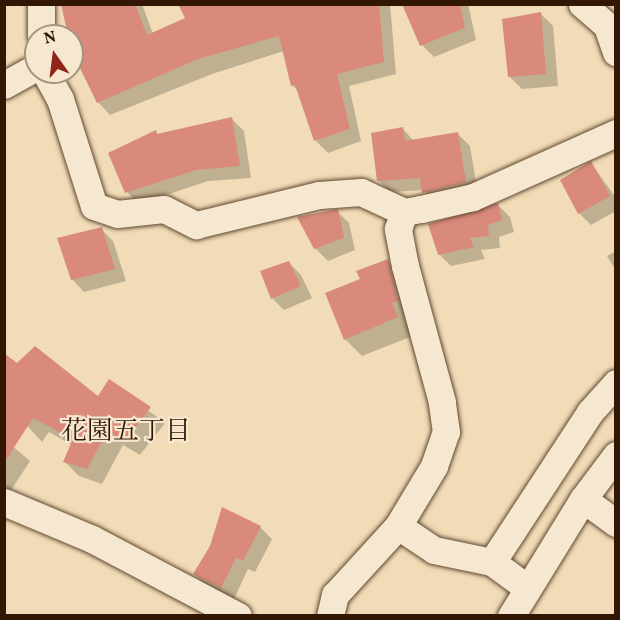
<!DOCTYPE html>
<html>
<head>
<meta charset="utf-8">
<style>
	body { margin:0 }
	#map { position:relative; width:620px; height:620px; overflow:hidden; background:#f1dcb7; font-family:Vollkorn,"Noto Serif JP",serif }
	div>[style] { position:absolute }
	.shadow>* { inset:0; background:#0003 }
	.building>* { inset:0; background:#d98a7b }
	.roads { filter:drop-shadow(0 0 2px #624831) drop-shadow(0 0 2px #624831) }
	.minor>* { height:27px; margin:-13.5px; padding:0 13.5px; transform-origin:13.5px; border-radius:13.5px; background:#f6e8d0 }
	span { translate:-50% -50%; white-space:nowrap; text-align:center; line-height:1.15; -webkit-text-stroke:4.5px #f6e8d0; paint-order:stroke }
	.neighbourhood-label { font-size:26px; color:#321704 }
	.frame { position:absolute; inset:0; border:6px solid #321704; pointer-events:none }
	.north { position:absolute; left:24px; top:24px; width:60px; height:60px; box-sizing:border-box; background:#f6e8d0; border:2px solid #a8947e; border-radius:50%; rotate:346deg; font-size:16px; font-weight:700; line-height:24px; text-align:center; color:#321704 }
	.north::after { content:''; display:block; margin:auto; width:21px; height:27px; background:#8f2418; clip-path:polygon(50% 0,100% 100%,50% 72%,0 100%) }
</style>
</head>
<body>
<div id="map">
	<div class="shadow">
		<div style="clip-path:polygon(61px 4px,142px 4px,153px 34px,187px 19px,180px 4px,390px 4px,396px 74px,349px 86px,361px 141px,328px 153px,315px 140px,299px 92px,292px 85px,284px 51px,212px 74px,110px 115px,98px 102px,72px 47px)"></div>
		<div style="clip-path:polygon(404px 4px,468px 4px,476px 40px,434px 57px,422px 45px)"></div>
		<div style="clip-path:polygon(541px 14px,553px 26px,558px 86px,522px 89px,510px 77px)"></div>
		<div style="clip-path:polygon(232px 119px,244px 131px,251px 178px,208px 181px,139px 204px,127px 192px,156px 132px,158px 135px)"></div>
		<div style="clip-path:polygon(403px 129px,414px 141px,458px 134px,470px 146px,478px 194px,436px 204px,424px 190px,390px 192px,378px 180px)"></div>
		<div style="clip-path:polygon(591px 163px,616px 198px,616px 211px,591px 225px,579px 213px)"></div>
		<div style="clip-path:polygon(498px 205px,510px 217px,514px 232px,499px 237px,500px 248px,481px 250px,485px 259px,451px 266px,439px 254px)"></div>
		<div style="clip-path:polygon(337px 211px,349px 223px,355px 250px,328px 261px,315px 248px)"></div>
		<div style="clip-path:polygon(101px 229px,113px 241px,126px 281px,84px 292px,72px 279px)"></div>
		<div style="clip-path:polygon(616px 251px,616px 271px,607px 256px)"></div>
		<div style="clip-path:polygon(387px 260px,405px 278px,415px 335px,362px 356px,345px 339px,362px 280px)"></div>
		<div style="clip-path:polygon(289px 263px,301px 275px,312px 298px,284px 310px,272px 298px)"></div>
		<div style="clip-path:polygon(18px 365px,98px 398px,109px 381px,165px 423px,140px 455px,123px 445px,102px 484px,79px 476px,64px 461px,72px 445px,49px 432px,42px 442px,4px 400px)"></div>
		<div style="clip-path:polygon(4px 439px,30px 461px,4px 501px)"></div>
		<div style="clip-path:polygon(260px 527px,272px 539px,255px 572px,248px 569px,234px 599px,206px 586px,194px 574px)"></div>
	</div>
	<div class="building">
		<div style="clip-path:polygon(61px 4px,135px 4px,147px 35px,185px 18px,178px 4px,379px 4px,384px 62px,337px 74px,350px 129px,314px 141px,295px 85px,291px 86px,279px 36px,198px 59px,97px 103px,72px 52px,72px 36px,68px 36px)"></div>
		<div style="clip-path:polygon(402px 4px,460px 4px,465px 28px,420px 46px)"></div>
		<div style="clip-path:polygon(541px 12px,546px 74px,508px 77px,502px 19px)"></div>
		<div style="clip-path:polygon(232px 117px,240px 166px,196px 170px,125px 193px,108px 153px,156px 130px,157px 134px)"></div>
		<div style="clip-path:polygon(403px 127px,405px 141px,458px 132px,466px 182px,422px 193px,420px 178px,377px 181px,371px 133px)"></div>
		<div style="clip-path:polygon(591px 161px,610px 196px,578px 214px,560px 180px)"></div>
		<div style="clip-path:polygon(498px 203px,502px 220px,488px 225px,489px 236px,470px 238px,474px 247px,438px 255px,428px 224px)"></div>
		<div style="clip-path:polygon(338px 209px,344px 238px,314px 249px,297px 217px)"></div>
		<div style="clip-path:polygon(102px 227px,115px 269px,71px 280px,57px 238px)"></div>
		<div style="clip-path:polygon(388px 259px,398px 301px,392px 303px,398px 317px,344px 340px,325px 293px,360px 279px,356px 271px)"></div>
		<div style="clip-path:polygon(289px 261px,301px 286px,271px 299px,260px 271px)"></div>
		<div style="clip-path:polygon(35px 346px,98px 396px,109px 379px,151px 407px,125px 441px,107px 431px,87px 469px,63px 462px,73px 439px,33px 418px,4px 463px,4px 353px,17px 363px)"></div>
		<div style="clip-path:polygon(222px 507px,261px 526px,243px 561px,236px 558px,221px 588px,193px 574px,210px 546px)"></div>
	</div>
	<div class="roads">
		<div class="minor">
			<div style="left:41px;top:4px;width:32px;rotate:90deg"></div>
			<div style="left:582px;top:4px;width:33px;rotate:41deg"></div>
			<div style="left:607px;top:26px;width:28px;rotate:71deg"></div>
			<div style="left:45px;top:72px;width:31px;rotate:61deg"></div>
			<div style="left:60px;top:99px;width:112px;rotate:72.4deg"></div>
			<div style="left:94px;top:206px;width:24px;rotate:19deg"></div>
			<div style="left:117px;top:214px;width:47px;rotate:-6.1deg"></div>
			<div style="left:164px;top:209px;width:36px;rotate:27deg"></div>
			<div style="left:196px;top:225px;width:127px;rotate:-13.7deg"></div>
			<div style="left:319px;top:195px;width:42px;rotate:-4.1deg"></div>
			<div style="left:361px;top:192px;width:47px;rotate:24.9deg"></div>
			<div style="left:404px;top:212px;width:17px;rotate:-10deg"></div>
			<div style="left:421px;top:209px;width:53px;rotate:-13deg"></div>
			<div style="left:473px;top:197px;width:157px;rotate:-24.1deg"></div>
			<div style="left:4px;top:85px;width:37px;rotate:-29deg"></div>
			<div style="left:583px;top:499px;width:41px;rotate:36deg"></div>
			<div style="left:4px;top:502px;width:95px;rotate:22.8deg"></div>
			<div style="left:92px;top:539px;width:165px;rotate:27.8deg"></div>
			<div style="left:398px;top:526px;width:43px;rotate:33.7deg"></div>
			<div style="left:434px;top:550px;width:59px;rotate:11.7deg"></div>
			<div style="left:492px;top:562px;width:42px;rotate:36.3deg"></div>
			<div style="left:492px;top:562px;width:179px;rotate:-56.8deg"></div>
			<div style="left:590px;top:412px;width:39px;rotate:-48deg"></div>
			<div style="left:330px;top:616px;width:22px;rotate:-77deg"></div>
			<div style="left:335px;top:595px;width:93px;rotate:-47.6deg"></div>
			<div style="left:398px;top:526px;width:70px;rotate:-59deg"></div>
			<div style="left:434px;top:466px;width:36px;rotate:-71deg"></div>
			<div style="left:446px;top:432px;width:30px;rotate:-98deg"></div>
			<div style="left:442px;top:402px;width:141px;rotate:-105.2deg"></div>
			<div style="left:405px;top:266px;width:38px;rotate:-101deg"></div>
			<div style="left:398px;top:229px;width:18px;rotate:-71deg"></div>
			<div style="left:511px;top:616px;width:137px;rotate:-58.4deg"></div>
			<div style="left:583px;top:499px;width:55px;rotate:-53.1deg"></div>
		</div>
	</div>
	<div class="neighbourhood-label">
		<span style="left:126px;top:433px">花園五丁目</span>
	</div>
	<div class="frame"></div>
	<div class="north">N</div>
</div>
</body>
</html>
